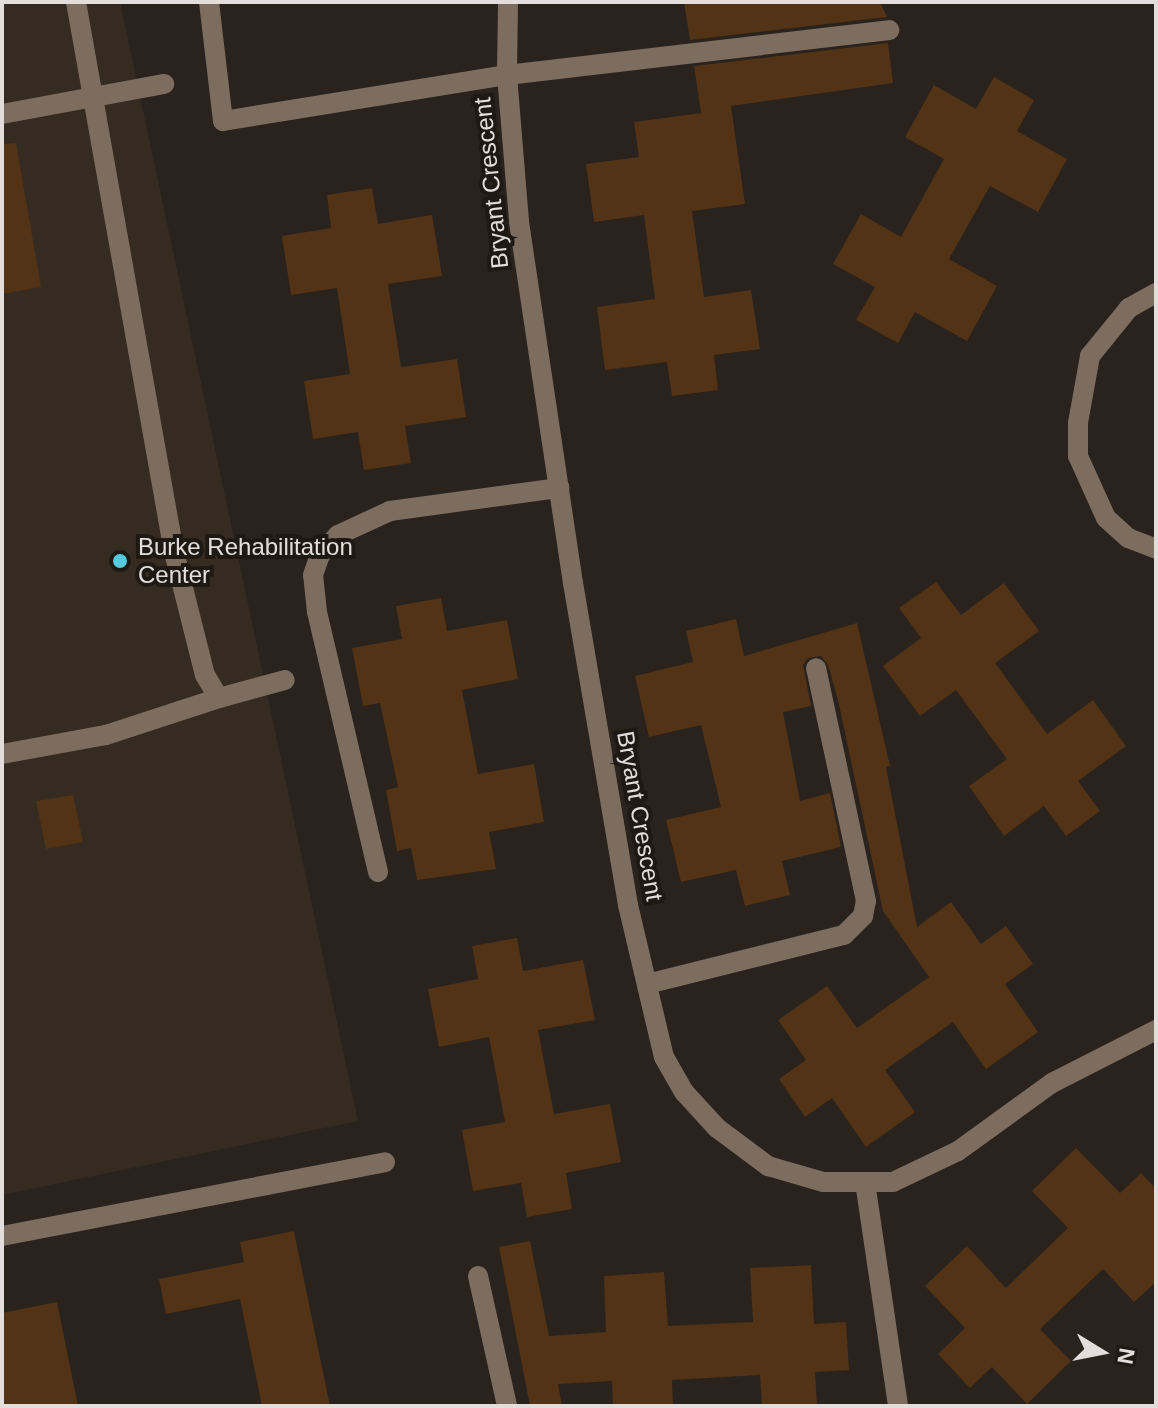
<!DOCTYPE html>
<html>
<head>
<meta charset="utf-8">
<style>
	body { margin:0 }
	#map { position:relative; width:1158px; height:1408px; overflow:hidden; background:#29221d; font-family:Helvetica,sans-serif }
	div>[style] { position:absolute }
	.built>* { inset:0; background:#362b21 }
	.building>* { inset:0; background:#523315 }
	.minor>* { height:20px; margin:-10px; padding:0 10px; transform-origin:10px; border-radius:10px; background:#7c6d5f }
	.dots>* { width:22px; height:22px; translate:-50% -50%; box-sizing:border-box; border:4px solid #1f1914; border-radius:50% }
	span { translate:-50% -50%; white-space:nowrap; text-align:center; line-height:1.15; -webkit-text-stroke:8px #1f1914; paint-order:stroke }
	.street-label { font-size:24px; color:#e3dedb }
	.poi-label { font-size:24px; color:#e3dedb }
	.left { translate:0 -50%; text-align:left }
	.frame { position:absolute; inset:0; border:4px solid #e3dedb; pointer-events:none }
	.north { position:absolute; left:1062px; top:1312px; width:80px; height:80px; -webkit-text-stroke:6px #1f1914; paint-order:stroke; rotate:100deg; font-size:22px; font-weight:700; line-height:32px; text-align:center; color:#e3dedb }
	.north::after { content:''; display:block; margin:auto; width:28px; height:36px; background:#e3dedb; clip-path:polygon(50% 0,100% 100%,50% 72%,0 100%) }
</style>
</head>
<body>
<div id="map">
	<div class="built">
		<div style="clip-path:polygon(2px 2px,120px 2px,358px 1121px,2px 1195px)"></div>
	</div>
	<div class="building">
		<div style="clip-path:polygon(684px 2px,880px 2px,887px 17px,690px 40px)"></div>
		<div style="clip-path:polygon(888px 43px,893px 83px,731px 106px,745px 204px,692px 211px,704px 297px,751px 290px,760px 349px,714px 355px,718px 390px,672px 396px,667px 362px,605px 370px,597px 307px,655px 299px,644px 215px,594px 222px,586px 164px,639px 157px,634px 122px,701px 113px,694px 66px)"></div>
		<div style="clip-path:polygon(994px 77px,1034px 100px,1017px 131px,1067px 159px,1038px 212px,990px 186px,949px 259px,997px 286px,967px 341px,915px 312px,898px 343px,856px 320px,875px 287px,833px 264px,861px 214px,901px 237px,944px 159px,905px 137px,934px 85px,976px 109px)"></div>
		<div style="clip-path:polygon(16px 143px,41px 287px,2px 294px,2px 144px)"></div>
		<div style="clip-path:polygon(372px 188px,378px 224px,432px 215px,442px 276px,388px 284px,401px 367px,457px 359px,466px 417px,405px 426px,411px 463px,364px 470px,358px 432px,313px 439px,304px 381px,350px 374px,337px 288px,291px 295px,282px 236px,331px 228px,327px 195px)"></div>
		<div style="clip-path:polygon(936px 582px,961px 615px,1004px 583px,1039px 631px,995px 663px,1047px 734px,1093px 700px,1126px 746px,1078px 781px,1100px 811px,1066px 836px,1044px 806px,1004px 836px,969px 786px,1007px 759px,956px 690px,920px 716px,883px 666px,921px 638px,899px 608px)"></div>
		<div style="clip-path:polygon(441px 598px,447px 631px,507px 620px,518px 679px,462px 690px,478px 774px,534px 764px,544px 822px,489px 832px,496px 869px,417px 880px,411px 848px,397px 851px,386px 790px,398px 787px,380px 703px,363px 706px,352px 648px,402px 639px,396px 606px)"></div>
		<div style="clip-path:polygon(736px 619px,744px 656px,857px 623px,890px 766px,886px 767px,917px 927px,951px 902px,981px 944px,1006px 926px,1033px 964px,1005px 984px,1038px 1032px,986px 1069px,953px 1022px,885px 1070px,915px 1112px,866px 1147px,832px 1098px,805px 1117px,779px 1079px,806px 1060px,778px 1020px,827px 986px,857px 1028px,929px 977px,883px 911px,838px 700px,828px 665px,821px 656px,808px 658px,803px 665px,811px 706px,783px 712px,800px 801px,830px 793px,841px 847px,782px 861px,790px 895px,745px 906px,736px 870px,681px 882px,666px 820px,721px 807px,701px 725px,649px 737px,635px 676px,693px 662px,686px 631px)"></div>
		<div style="clip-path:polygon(73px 795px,83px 842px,46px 849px,36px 801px)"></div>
		<div style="clip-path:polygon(517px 938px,523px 971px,583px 960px,595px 1020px,538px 1030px,554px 1114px,610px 1104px,621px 1162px,566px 1173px,572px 1209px,527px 1217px,521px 1183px,473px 1191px,462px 1130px,505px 1122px,489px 1037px,439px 1047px,428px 989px,478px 979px,472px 946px)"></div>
		<div style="clip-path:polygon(1076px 1148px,1120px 1193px,1141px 1173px,1156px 1189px,1156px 1282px,1134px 1302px,1103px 1269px,1040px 1329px,1071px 1361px,1027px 1404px,992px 1367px,970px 1388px,938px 1354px,965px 1328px,925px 1286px,967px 1246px,1006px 1288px,1068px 1228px,1032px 1191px)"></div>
		<div style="clip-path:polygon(294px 1231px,297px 1246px,330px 1406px,262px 1406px,240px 1299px,166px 1314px,159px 1279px,244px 1262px,240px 1242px)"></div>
		<div style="clip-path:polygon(530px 1241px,549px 1336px,606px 1332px,604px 1276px,664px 1272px,668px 1326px,753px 1322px,750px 1268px,811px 1265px,814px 1324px,846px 1322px,849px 1370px,815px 1372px,817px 1406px,762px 1406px,760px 1375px,672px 1380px,673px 1406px,613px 1406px,612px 1381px,558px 1384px,562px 1406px,530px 1406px,499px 1247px)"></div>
		<div style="clip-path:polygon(57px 1302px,78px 1406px,2px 1406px,2px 1313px)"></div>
	</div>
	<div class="minor">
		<div style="left:76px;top:2px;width:559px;rotate:79.9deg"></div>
		<div style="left:174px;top:552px;width:127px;rotate:75.9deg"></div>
		<div style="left:205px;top:675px;width:27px;rotate:59deg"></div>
		<div style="left:219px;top:698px;width:68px;rotate:-15.3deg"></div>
		<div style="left:209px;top:2px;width:120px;rotate:83.3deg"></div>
		<div style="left:223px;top:121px;width:288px;rotate:-9.2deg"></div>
		<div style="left:507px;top:75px;width:385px;rotate:-6.7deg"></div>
		<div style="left:508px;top:2px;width:73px;rotate:90.8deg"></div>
		<div style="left:507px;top:75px;width:147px;rotate:85.3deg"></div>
		<div style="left:519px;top:222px;width:365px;rotate:81.5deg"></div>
		<div style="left:573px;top:583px;width:327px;rotate:80.3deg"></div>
		<div style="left:628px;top:905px;width:156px;rotate:76.7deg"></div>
		<div style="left:664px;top:1057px;width:40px;rotate:60.3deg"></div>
		<div style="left:684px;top:1092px;width:49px;rotate:47.5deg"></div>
		<div style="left:717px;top:1128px;width:64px;rotate:36.7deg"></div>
		<div style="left:768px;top:1166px;width:57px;rotate:16.2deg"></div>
		<div style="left:823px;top:1182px;width:70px"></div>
		<div style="left:893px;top:1182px;width:72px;rotate:-25.5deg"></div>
		<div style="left:958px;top:1151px;width:116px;rotate:-35.9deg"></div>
		<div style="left:1052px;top:1083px;width:117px;rotate:-27deg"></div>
		<div style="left:2px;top:114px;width:165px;rotate:-10.5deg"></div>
		<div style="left:1156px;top:293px;width:31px;rotate:151deg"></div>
		<div style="left:1129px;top:308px;width:62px;rotate:129.1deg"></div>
		<div style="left:1090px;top:356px;width:68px;rotate:100.2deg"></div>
		<div style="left:1078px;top:423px;width:33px;rotate:90deg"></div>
		<div style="left:1078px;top:456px;width:68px;rotate:65.7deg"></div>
		<div style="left:1106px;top:518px;width:30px;rotate:42deg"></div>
		<div style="left:1128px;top:538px;width:30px;rotate:21deg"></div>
		<div style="left:2px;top:754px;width:106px;rotate:-10.4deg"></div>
		<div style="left:106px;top:735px;width:119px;rotate:-18.1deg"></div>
		<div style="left:378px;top:872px;width:267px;rotate:-103.2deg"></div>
		<div style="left:317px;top:612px;width:37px;rotate:-96deg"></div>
		<div style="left:313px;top:575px;width:21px;rotate:-71deg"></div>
		<div style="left:320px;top:555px;width:27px;rotate:-48deg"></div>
		<div style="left:338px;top:535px;width:57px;rotate:-24.8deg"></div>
		<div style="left:390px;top:511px;width:171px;rotate:-7.8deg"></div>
		<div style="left:647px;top:984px;width:203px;rotate:-14deg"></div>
		<div style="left:844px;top:935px;width:27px;rotate:-45deg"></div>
		<div style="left:863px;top:916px;width:15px;rotate:-79deg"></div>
		<div style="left:866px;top:901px;width:238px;rotate:-102.1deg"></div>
		<div style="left:865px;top:1182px;width:226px;rotate:81.6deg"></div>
		<div style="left:2px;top:1236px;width:390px;rotate:-10.9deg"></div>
		<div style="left:478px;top:1276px;width:133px;rotate:77.4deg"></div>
	</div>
	<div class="dots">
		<div style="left:120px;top:561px;background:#55cadf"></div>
	</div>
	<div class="street-label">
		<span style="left:491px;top:183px;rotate:-96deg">Bryant Crescent</span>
		<span style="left:640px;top:816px;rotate:80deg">Bryant Crescent</span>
	</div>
	<div class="poi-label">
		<span class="left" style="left:138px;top:561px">Burke Rehabilitation<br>Center</span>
	</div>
	<div class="frame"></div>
	<div class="north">N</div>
</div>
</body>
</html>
